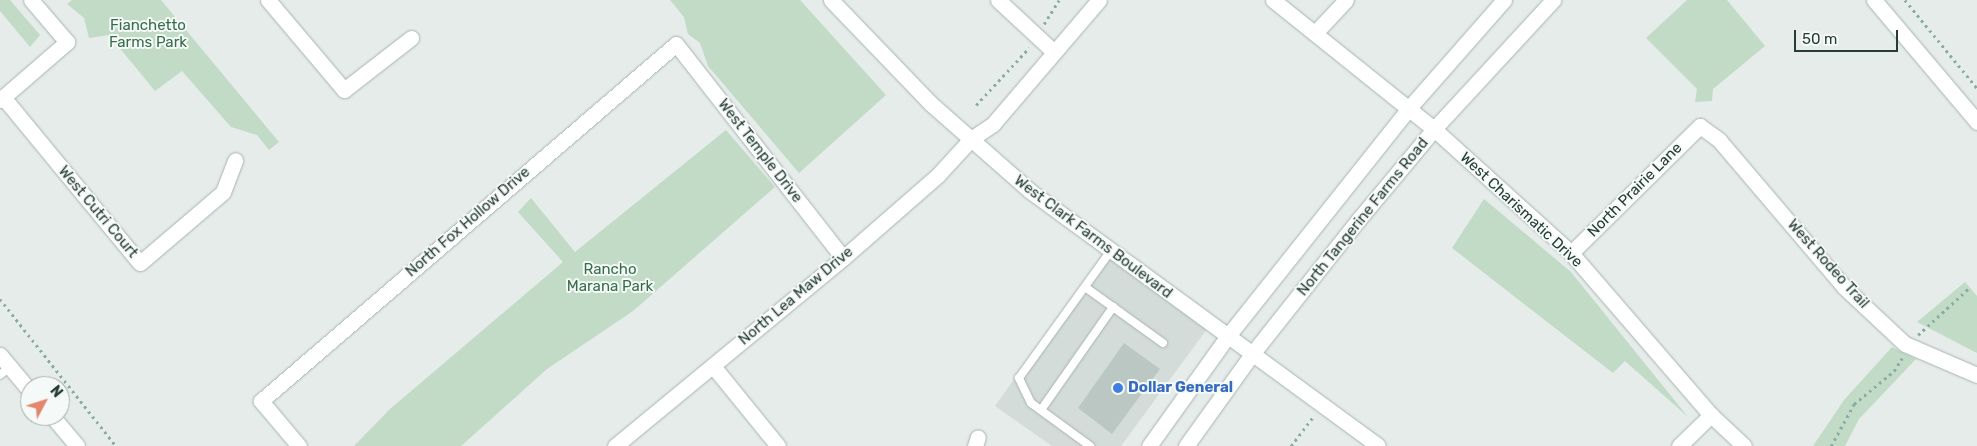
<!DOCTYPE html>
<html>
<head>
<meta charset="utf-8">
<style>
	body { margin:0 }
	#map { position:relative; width:1977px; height:446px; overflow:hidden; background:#e5ece9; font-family:Rubik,sans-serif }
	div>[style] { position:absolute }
	.built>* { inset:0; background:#d3dcd8 }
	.green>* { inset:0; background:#c1dbc7 }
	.building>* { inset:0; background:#bbc7c2 }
	.path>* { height:2.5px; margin-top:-1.25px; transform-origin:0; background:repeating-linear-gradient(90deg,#89aca0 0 2.5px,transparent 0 6.5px) }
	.roads { filter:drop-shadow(0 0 1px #a8b4b0) drop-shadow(0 0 1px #a8b4b0) }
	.service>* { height:8px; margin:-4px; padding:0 4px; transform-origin:4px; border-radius:4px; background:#fff }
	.minor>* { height:15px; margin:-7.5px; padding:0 7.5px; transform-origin:7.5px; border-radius:7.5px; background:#fff }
	.tertiary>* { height:15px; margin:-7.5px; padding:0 7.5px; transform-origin:7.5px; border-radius:7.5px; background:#fff }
	.dots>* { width:14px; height:14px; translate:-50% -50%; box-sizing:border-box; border:2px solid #f5f9f7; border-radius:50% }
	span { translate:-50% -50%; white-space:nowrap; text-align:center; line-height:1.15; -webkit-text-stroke:4px #f5f9f7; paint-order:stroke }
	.park-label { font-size:15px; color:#356e4a }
	.street-label { font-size:15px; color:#263c36 }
	.shop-label { font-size:15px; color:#366cbe; font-weight:700 }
	.left { translate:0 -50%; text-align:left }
	.north { position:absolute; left:20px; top:376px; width:50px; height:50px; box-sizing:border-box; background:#f5f9f7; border:1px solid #a2adaa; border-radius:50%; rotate:50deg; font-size:14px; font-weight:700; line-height:20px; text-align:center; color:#263c36 }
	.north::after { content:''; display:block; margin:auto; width:18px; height:22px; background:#e2886e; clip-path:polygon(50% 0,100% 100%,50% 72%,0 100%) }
	.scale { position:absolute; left:1794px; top:30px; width:104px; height:22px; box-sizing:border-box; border:2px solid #263c36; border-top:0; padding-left:6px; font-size:15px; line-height:18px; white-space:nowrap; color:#263c36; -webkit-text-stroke:4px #f5f9f7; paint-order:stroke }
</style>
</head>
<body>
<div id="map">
	<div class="built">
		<div style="clip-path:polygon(1107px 249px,1210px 325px,1121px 446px,1052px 446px,995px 406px)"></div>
	</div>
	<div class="green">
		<div style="clip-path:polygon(0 0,10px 0,40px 35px,30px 47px,0 11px)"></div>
		<div style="clip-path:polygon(72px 0,161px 0,279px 142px,269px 150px,257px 135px,231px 127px,182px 71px,155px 91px,109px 35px,89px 38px,84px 18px,67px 4px)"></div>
		<div style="clip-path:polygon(670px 0,800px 0,886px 95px,799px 173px,708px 66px,700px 43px,688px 34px,684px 17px)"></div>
		<div style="clip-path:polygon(1687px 0,1727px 0,1765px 46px,1713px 89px,1712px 101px,1695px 102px,1697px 89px,1646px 38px)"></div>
		<div style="clip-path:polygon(726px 130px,775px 187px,633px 311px,547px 369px,461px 446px,354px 446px,390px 409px,563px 262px,518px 212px,531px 198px,575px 252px)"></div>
		<div style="clip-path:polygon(1484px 199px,1571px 272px,1688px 417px,1625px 361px,1613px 373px,1452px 248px)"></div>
		<div style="clip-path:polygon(1965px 282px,1977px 296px,1977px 353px,1917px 322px)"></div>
		<div style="clip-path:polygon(1892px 347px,1916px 359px,1859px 419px,1845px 446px,1813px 446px,1844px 400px)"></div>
	</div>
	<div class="building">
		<div style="clip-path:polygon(1124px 343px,1160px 369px,1112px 434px,1078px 408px)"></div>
	</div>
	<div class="path">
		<div style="left:1905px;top:0;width:114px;rotate:50.7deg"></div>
		<div style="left:1044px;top:24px;width:28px;rotate:-58deg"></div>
		<div style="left:976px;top:105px;width:78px;rotate:-47.1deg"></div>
		<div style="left:0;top:299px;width:187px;rotate:51.7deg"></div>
		<div style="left:1918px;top:335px;width:71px;rotate:-42.7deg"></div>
		<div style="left:1291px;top:446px;width:38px;rotate:-53deg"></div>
		<div style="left:1831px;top:446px;width:48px;rotate:-61.3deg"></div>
		<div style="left:1854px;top:404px;width:52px;rotate:-39.5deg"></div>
		<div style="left:1894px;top:371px;width:15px;rotate:-58deg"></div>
	</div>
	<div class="roads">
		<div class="service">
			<div style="left:1085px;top:287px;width:96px;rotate:35.7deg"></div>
			<div style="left:0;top:375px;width:13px;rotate:-39deg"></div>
			<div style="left:1041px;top:410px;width:126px;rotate:-55deg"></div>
			<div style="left:1090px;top:446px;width:73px;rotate:-143.9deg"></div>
			<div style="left:1031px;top:403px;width:28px;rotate:-116deg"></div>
			<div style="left:1019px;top:378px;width:155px;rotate:-54.2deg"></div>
		</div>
		<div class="minor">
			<div style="left:268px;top:0;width:118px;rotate:49.8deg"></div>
			<div style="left:344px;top:90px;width:85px;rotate:-37.8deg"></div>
			<div style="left:998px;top:0;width:76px;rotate:42.9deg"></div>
			<div style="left:1273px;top:0;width:206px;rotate:38.7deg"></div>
			<div style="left:1434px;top:129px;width:185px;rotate:42.1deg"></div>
			<div style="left:1571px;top:253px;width:214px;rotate:49.2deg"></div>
			<div style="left:1711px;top:415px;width:45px;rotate:43.2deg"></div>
			<div style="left:1315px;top:33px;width:45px;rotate:-46.8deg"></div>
			<div style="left:3px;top:97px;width:215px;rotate:50.5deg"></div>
			<div style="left:140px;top:263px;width:109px;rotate:-40.5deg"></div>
			<div style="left:223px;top:192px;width:34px;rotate:-69deg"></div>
			<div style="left:0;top:100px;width:89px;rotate:-40.9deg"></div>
			<div style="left:67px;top:42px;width:55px;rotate:-130.6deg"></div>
			<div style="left:1571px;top:253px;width:181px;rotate:-44.6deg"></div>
			<div style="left:1700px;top:126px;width:24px;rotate:36deg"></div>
			<div style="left:1719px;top:140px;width:193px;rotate:49.6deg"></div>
			<div style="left:1844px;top:287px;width:83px;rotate:43.1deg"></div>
			<div style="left:1905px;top:344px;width:78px;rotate:23.3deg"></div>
			<div style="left:713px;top:366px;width:103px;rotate:50.9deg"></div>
			<div style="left:299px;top:446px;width:59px;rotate:-130.2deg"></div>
			<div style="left:261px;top:401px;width:547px;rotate:-40.7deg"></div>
			<div style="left:676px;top:44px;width:271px;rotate:52deg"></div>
			<div style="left:615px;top:446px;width:296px;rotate:-39.5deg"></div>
			<div style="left:843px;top:258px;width:126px;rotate:-41.1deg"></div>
			<div style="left:938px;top:175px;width:49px;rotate:-47.5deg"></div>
			<div style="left:971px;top:139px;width:27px;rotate:-34deg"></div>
			<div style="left:993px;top:124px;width:163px;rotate:-49.5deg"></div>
			<div style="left:975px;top:446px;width:9px;rotate:-72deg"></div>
			<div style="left:1679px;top:446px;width:45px;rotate:-44.1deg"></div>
		</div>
		<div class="tertiary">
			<div style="left:831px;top:0;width:143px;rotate:46.1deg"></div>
			<div style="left:930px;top:103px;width:133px;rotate:41.3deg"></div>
			<div style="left:1030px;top:191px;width:431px;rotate:36.2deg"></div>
			<div style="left:1874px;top:0;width:160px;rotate:49.8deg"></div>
			<div style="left:0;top:355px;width:47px;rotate:50.2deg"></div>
			<div style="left:52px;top:416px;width:39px;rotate:50deg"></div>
			<div style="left:1149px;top:446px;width:134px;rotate:-54.4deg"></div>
			<div style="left:1227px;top:337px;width:293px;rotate:-51.5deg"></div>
			<div style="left:1409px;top:108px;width:144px;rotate:-48.7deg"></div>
			<div style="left:1186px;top:446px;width:113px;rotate:-54.3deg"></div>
			<div style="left:1252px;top:354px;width:172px;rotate:-51.6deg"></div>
			<div style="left:1359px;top:219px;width:117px;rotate:-50.2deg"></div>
			<div style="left:1434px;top:129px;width:176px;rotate:-47.3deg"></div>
		</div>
	</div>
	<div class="dots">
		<div style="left:1118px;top:388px;background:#3f7fe0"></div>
	</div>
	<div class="park-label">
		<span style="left:148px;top:34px">Fianchetto<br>Farms Park</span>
		<span style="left:610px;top:278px">Rancho<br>Marana Park</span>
	</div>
	<div class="street-label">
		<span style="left:760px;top:151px;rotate:52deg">West Temple Drive</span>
		<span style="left:1635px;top:190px;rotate:-45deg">North Prairie Lane</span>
		<span style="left:1521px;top:210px;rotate:43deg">West Charismatic Drive</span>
		<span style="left:98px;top:212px;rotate:50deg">West Cutri Court</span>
		<span style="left:1363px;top:217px;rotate:-51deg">North Tangerine Farms Road</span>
		<span style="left:468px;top:222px;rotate:-41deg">North Fox Hollow Drive</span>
		<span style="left:1093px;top:237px;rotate:37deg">West Clark Farms Boulevard</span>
		<span style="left:1828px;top:264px;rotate:48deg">West Rodeo Trail</span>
		<span style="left:796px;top:296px;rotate:-40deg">North Lea Maw Drive</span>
	</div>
	<div class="shop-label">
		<span class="left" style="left:1128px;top:388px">Dollar General</span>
	</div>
	<div class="north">N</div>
	<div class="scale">50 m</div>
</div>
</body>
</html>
